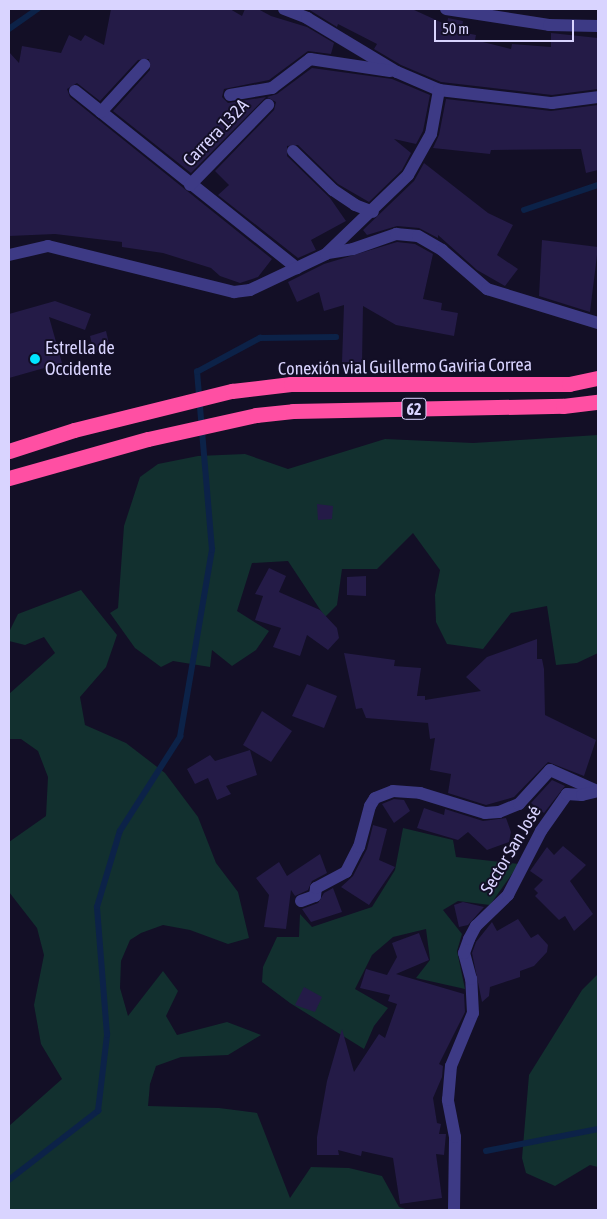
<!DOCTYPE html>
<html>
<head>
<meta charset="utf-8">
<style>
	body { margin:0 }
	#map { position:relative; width:607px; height:1219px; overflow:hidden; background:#130f26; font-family:"Asap Condensed",sans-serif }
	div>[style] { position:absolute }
	.green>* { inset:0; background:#12302f }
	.stream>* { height:5.5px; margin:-2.75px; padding:0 2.75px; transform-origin:2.75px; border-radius:2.75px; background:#0c2248 }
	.building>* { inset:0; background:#241b47 }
	.minor>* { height:12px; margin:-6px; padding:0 6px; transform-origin:6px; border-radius:6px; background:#3d3a85 }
	.highway>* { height:15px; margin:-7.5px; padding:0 7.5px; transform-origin:7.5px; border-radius:7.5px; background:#ff4fa3 }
	.dots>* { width:14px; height:14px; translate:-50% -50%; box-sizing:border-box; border:2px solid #130f26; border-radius:50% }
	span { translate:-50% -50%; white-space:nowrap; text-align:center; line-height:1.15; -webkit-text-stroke:4px #130f26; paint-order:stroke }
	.shield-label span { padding:1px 4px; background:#130f26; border:1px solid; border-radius:4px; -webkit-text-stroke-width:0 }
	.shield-label { font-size:16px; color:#d9d4ff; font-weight:700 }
	.street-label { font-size:18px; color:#d9d4ff }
	.poi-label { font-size:18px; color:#d9d4ff }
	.left { translate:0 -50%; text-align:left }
	.frame { position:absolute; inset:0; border:10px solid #d9d4ff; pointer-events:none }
	.scale { position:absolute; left:434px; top:20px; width:140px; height:22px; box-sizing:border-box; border:2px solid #d9d4ff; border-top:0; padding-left:6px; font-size:15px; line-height:18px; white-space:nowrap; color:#d9d4ff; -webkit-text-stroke:4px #130f26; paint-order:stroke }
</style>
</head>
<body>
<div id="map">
	<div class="green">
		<div style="clip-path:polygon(598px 435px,598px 653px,577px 663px,556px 665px,547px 606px,511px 613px,483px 649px,447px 644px,436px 622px,435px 595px,440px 570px,413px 533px,377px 569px,342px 569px,337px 605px,325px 617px,288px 561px,252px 563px,237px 611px,269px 631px,256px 650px,232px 666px,212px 650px,210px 667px,173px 661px,161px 667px,135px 648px,110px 613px,118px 608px,124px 526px,140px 477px,158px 464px,198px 456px,245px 454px,288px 469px,385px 439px,473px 443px)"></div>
		<div style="clip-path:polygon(81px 590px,117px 635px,106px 667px,80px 697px,85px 725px,126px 743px,165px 773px,198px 817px,216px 863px,238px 892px,249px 938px,228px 944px,190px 930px,163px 925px,141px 933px,130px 940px,121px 961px,120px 988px,128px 1016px,163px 971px,178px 991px,166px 1016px,177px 1035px,227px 1022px,261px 1035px,228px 1055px,181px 1057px,156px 1066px,150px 1084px,148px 1106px,219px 1108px,257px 1113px,290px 1198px,311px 1167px,349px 1168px,382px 1176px,399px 1207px,409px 1210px,9px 1210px,9px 1126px,62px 1079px,41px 1044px,34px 1005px,44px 955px,37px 928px,9px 892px,9px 842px,46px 816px,48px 777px,38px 751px,21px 739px,9px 739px,9px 694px,55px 653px,44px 637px,25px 645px,9px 641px,9px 632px,18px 614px)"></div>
		<div style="clip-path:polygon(403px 828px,453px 840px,456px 857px,519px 864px,490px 905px,458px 901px,443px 910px,462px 934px,457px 951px,465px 989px,416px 978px,430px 960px,426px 929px,393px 937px,372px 955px,355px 989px,388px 1008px,374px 1026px,364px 1049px,290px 1003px,262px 982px,263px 967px,277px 937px,299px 937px,300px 914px,312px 927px,372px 907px,395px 870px)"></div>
		<div style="clip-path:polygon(598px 974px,598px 1167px,590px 1165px,555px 1186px,526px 1173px,522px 1158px,529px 1075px,582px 990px)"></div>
	</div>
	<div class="stream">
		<div style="left:9px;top:29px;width:35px;rotate:-35deg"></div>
		<div style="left:524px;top:210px;width:78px;rotate:-18.7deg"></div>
		<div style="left:486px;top:1151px;width:114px;rotate:-11.1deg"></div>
		<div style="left:9px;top:1180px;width:113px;rotate:-37.8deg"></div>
		<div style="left:98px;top:1111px;width:77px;rotate:-83.2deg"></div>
		<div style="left:107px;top:1035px;width:128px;rotate:-94.5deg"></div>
		<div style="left:97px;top:907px;width:79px;rotate:-73.2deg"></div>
		<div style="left:120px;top:831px;width:112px;rotate:-57.4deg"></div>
		<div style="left:180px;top:737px;width:190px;rotate:-80.3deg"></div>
		<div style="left:212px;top:550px;width:179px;rotate:-94.8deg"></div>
		<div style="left:197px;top:372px;width:72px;rotate:-28.4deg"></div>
		<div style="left:260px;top:338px;width:76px;rotate:-0.8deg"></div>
	</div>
	<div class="building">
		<div style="clip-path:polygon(111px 9px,230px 9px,242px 16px,245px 9px,258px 9px,271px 16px,307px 27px,334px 43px,331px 54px,308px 51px,269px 80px,224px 89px,222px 97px,228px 103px,266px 97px,191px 173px,113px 111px,150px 70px,149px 59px,138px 60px,100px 101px,77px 83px,67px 89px,70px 97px,272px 259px,258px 277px,240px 283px,220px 276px,211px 268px,163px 253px,122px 247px,122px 242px,55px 234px,9px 236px,9px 52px,19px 63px,22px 46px,61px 53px,69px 35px,81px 41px,85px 35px,104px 45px)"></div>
		<div style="clip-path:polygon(308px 9px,412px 9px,447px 25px,448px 18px,463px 21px,461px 32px,476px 35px,475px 40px,511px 49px,512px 44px,551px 47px,551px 33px,598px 38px,598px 89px,552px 95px,441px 82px,401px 65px,374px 49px,377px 44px,338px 24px,337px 27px)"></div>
		<div style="clip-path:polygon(312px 68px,392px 79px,430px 95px,423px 131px,416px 144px,394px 139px,411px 153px,402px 170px,369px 202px,338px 184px,298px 145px,287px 146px,287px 156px,330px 198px,346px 221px,311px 240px,316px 250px,298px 258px,218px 195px,229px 185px,215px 171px,274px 110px,276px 102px,267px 97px,277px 94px)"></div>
		<div style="clip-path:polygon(446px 99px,551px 111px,598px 105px,598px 170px,586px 173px,581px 149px,491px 150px,490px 154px,433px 148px,439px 135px)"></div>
		<div style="clip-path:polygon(424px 163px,488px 213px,513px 225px,497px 255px,518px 269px,505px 286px,477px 270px,438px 235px,438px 238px,419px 228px,397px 226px,367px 235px,363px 230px,414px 181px)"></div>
		<div style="clip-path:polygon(542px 240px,598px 247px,590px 312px,539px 296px)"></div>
		<div style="clip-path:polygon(397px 242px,415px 244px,433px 254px,423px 299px,442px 303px,441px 310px,458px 313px,454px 336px,396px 325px,363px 306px,362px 363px,342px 362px,344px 305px,324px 311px,319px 292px,297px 302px,288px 282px,324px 264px)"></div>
		<div style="clip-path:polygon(55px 301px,91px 314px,85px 330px,49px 317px,62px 363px,9px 378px,9px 314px)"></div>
		<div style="clip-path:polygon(106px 331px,110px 348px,94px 353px,90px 336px)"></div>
		<div style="clip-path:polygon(317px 504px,333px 506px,332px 519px,318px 520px)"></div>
		<div style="clip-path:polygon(269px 568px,286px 576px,279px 592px,320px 610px,337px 628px,339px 638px,328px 650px,307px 635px,300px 656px,273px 647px,281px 628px,255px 620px,263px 596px,255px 594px)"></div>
		<div style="clip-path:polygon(366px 576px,366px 596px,347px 595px,347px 577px)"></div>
		<div style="clip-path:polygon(537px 639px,537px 659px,542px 659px,544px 669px,545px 715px,596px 740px,584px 776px,548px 762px,514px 797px,486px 805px,448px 793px,451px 774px,430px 770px,435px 738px,430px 739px,428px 723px,366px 718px,362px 708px,356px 709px,344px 653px,395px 660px,394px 666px,421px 668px,417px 696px,425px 696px,425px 700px,481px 691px,466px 677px,487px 657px)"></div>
		<div style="clip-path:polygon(307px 684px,337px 696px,324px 728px,292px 716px)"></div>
		<div style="clip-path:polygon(262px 711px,292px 731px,271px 762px,243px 745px)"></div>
		<div style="clip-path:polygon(250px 750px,257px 775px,226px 786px,231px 794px,217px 800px,208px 778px,195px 784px,187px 769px,210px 755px,215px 761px)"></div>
		<div style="clip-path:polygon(552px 780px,565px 786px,544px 813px,531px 803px)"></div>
		<div style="clip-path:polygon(394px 799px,404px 800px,410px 811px,394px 823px,382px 804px)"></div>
		<div style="clip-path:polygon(424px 808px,444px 815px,445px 809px,483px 821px,506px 818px,511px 832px,509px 842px,487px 850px,468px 832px,458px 840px,417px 828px)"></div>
		<div style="clip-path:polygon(373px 825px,387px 829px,379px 860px,395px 867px,369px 905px,341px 887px,353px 876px,367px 849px)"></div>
		<div style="clip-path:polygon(563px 846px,586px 865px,570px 881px,593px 914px,574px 931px,565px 916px,559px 920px,535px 896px,538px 893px,534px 889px,543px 880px,530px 871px,547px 847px,554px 855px)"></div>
		<div style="clip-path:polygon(320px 854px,327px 873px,312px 881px,308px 890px,295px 896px,291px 890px,286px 929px,264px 927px,269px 895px,256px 878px,279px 862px,287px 876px)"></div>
		<div style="clip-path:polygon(333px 888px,342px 912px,311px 922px,302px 909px,318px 903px,324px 893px)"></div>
		<div style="clip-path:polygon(463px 902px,484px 907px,468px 925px,459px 927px,454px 905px)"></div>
		<div style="clip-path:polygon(518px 919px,531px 938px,538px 934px,548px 945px,547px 952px,534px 966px,520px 971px,520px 977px,490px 987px,489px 996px,482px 1002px,472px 953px,476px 942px,492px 922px,497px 931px)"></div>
		<div style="clip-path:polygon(419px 933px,429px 960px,396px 974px,464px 994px,465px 1012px,439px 1064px,443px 1066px,442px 1077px,433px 1098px,437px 1123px,441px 1124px,439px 1134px,446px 1134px,444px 1155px,436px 1154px,442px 1198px,400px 1204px,393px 1158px,362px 1151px,361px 1156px,338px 1150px,339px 1155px,317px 1155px,317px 1137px,327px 1081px,342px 1029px,354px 1072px,379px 1034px,385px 1038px,397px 1004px,388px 1001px,390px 995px,360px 988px,366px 969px,387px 975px,397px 957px,392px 943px)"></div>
		<div style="clip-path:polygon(304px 987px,322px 997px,315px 1012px,295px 1005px)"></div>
	</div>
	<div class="minor">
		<div style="left:284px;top:9px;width:25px;rotate:21deg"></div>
		<div style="left:307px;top:18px;width:105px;rotate:31deg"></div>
		<div style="left:397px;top:72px;width:46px;rotate:23.2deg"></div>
		<div style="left:439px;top:90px;width:114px;rotate:6.6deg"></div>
		<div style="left:552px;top:103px;width:46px;rotate:-7.4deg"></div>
		<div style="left:446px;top:9px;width:104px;rotate:8.8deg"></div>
		<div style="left:549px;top:25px;width:49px;rotate:1.2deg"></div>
		<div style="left:75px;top:91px;width:284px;rotate:38.6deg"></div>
		<div style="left:230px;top:95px;width:43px;rotate:-9.5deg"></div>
		<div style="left:272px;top:88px;width:48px;rotate:-37.3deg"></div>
		<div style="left:310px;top:59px;width:81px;rotate:8.5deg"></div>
		<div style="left:101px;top:112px;width:64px;rotate:-47.5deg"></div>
		<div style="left:293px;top:151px;width:56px;rotate:44.3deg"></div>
		<div style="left:333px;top:190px;width:27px;rotate:34deg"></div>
		<div style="left:355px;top:205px;width:19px;rotate:21deg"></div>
		<div style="left:190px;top:185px;width:112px;rotate:-45.7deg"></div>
		<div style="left:328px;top:253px;width:25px;rotate:-9deg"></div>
		<div style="left:353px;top:249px;width:46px;rotate:-19.2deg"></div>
		<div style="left:396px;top:234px;width:22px;rotate:5deg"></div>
		<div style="left:418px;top:236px;width:28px;rotate:30deg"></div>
		<div style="left:442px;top:250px;width:60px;rotate:40.9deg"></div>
		<div style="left:487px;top:289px;width:116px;rotate:17deg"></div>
		<div style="left:9px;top:255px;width:40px;rotate:-13deg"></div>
		<div style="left:48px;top:246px;width:192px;rotate:13.9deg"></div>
		<div style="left:234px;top:292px;width:16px;rotate:-7deg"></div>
		<div style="left:250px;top:290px;width:84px;rotate:-25.3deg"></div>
		<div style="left:326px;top:254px;width:114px;rotate:-43.9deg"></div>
		<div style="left:408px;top:175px;width:47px;rotate:-60.7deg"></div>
		<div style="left:431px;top:134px;width:45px;rotate:-79.7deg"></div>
		<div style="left:301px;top:901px;width:15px;rotate:-20deg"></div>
		<div style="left:315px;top:896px;width:8px;rotate:-83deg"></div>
		<div style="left:316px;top:888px;width:34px;rotate:-28deg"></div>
		<div style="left:346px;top:872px;width:28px;rotate:-63deg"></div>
		<div style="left:359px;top:847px;width:42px;rotate:-75deg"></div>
		<div style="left:370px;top:806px;width:9px;rotate:-58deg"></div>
		<div style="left:375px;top:798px;width:19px;rotate:-21deg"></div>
		<div style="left:393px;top:791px;width:27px;rotate:4deg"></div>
		<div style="left:420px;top:793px;width:68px;rotate:17.1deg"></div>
		<div style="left:485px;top:813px;width:14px;rotate:-4deg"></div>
		<div style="left:499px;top:812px;width:22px;rotate:-22deg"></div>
		<div style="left:519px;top:804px;width:46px;rotate:-47.6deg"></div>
		<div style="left:550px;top:770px;width:51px;rotate:24.1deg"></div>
		<div style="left:454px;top:1210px;width:73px;rotate:-89.2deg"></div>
		<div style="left:455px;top:1137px;width:38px;rotate:-101deg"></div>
		<div style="left:448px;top:1100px;width:34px;rotate:-85deg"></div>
		<div style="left:451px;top:1066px;width:57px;rotate:-67.5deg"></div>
		<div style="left:473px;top:1013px;width:34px;rotate:-93deg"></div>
		<div style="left:471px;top:979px;width:27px;rotate:-105deg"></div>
		<div style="left:464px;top:953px;width:15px;rotate:-70deg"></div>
		<div style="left:469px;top:939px;width:15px;rotate:-62deg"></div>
		<div style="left:476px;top:926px;width:45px;rotate:-44.1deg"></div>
		<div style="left:508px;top:895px;width:72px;rotate:-62.7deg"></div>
		<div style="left:541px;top:831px;width:45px;rotate:-54.9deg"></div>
		<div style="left:567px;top:794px;width:15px;rotate:4deg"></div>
		<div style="left:582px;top:795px;width:16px;rotate:-14deg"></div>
	</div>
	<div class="highway">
		<div style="left:9px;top:451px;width:68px;rotate:-17.9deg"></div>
		<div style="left:74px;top:430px;width:163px;rotate:-13.9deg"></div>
		<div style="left:232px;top:391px;width:59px;rotate:-6.8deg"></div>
		<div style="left:291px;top:384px;width:278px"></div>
		<div style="left:569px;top:384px;width:30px;rotate:-12deg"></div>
		<div style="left:9px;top:478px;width:144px;rotate:-15.7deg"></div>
		<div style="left:148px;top:439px;width:111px;rotate:-12.5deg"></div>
		<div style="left:256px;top:415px;width:37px;rotate:-6deg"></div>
		<div style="left:293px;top:411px;width:270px;rotate:-1.1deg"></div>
		<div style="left:563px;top:406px;width:35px;rotate:-7deg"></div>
	</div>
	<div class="dots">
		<div style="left:35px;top:359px;background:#00e5ff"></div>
	</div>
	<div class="shield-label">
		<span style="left:414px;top:409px">62</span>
	</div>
	<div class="street-label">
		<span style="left:216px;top:133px;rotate:-46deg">Carrera 132A</span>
		<span style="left:405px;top:367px;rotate:-1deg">Conexión vial Guillermo Gaviria Correa</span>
		<span style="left:511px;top:850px;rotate:-59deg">Sector San José</span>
	</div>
	<div class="poi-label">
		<span class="left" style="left:45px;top:359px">Estrella de<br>Occidente</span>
	</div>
	<div class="frame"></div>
	<div class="scale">50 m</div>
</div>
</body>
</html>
